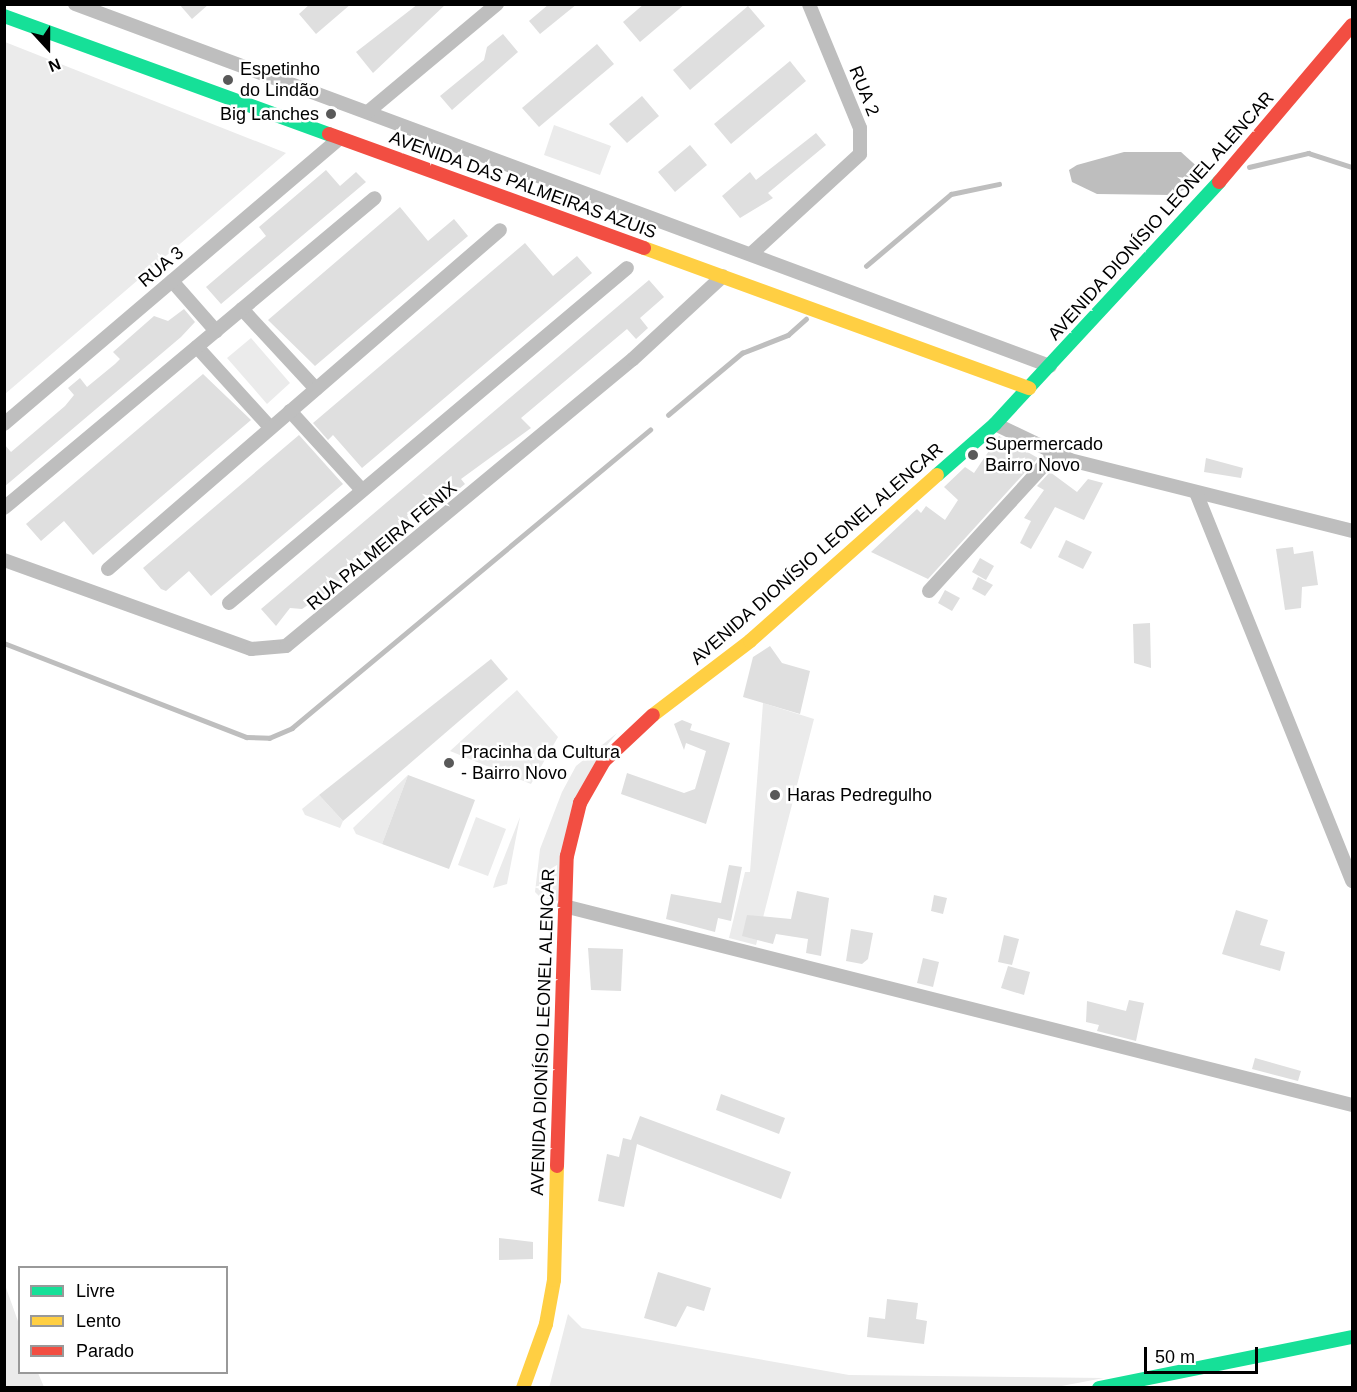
<!DOCTYPE html>
<html>
<head>
<meta charset="utf-8">
<style>
	body { margin:0 }
	#map { position:relative; width:1357px; height:1392px; overflow:hidden; background:#fff; font-family:Arial,sans-serif }
	div>[style] { position:absolute }
	.green>* { inset:0; background:#ebebeb }
	.water>* { inset:0; background:#bebebe }
	.stream>* { height:4.5px; margin:-2.25px; padding:0 2.25px; transform-origin:2.25px; border-radius:2.25px; background:#bebebe }
	.building>* { inset:0; background:#dfdfdf }
	.street>* { height:14px; margin:-7px; padding:0 7px; transform-origin:7px; border-radius:7px; background:#bebebe }
	.fast>* { height:14px; margin:-7px; padding:0 7px; transform-origin:7px; border-radius:7px; background:#16e098 }
	.slow>* { height:14px; margin:-7px; padding:0 7px; transform-origin:7px; border-radius:7px; background:#ffcf43 }
	.jam>* { height:14px; margin:-7px; padding:0 7px; transform-origin:7px; border-radius:7px; background:#f24e42 }
	.dots>* { width:16px; height:16px; translate:-50% -50%; box-sizing:border-box; border:3px solid #fff; border-radius:50% }
	span { translate:-50% -50%; white-space:nowrap; text-align:center; line-height:1.15; -webkit-text-stroke:5px #fff; paint-order:stroke }
	.poi-label { font-size:18px; color:#000 }
	.left { translate:0 -50%; text-align:left }
	.right { translate:-100% -50%; text-align:right }
	.street-label { font-size:18px; color:#000 }
	.frame { position:absolute; inset:0; border:6px solid #000; pointer-events:none }
	.legend { position:absolute; left:18px; top:1266px; width:210px; height:108px; box-sizing:border-box; background:#fff; border:2px solid #999; margin:0; padding:8px 10px; list-style:none; font-size:18px; color:#000 }
	.legend li { display:flex; align-items:center; gap:12px; height:30px }
	.legend b { width:30px; border:2px solid #999 }
	.north { position:absolute; left:18px; top:18px; width:60px; height:60px; -webkit-text-stroke:4px #fff; paint-order:stroke; rotate:159deg; font-size:16px; font-weight:700; line-height:24px; text-align:center; color:#000 }
	.north::after { content:''; display:block; margin:auto; width:21px; height:27px; background:#000; clip-path:polygon(50% 0,100% 100%,50% 72%,0 100%) }
	.scale { position:absolute; left:1144px; top:1347px; width:114px; height:27px; box-sizing:border-box; border:3px solid #000; border-top:0; padding-left:8px; font-size:18px; line-height:21px; white-space:nowrap; color:#000; -webkit-text-stroke:4px #fff; paint-order:stroke }
</style>
</head>
<body>
<div id="map">
	<div class="green">
		<div style="clip-path:polygon(5px 42px,286px 153px,5px 394px,4px 394px)"></div>
		<div style="clip-path:polygon(554px 125px,611px 146px,600px 175px,544px 155px)"></div>
		<div style="clip-path:polygon(251px 338px,290px 383px,267px 404px,227px 358px)"></div>
		<div style="clip-path:polygon(517px 690px,558px 737px,531px 784px,450px 751px)"></div>
		<div style="clip-path:polygon(763px 703px,814px 719px,756px 945px,729px 938px,745px 872px,750px 872px)"></div>
		<div style="clip-path:polygon(617px 733px,598px 756px,558px 901px,540px 897px,535px 892px,540px 849px,562px 792px,576px 766px)"></div>
		<div style="clip-path:polygon(408px 775px,382px 844px,356px 834px,353px 828px)"></div>
		<div style="clip-path:polygon(319px 795px,343px 821px,340px 828px,305px 815px,302px 809px)"></div>
		<div style="clip-path:polygon(476px 817px,506px 829px,488px 876px,458px 865px)"></div>
		<div style="clip-path:polygon(520px 817px,507px 884px,493px 888px,496px 878px)"></div>
		<div style="clip-path:polygon(5px 1285px,19px 1324px,20px 1372px,38px 1373px,44px 1387px,5px 1387px)"></div>
		<div style="clip-path:polygon(568px 1314px,582px 1328px,849px 1375px,1104px 1378px,1051px 1388px,549px 1388px)"></div>
	</div>
	<div class="water">
		<div style="clip-path:polygon(1124px 152px,1181px 152px,1202px 171px,1200px 183px,1171px 195px,1097px 194px,1072px 182px,1069px 170px,1077px 165px)"></div>
	</div>
	<div class="stream">
		<div style="left:1249px;top:167px;width:61px;rotate:-13.3deg"></div>
		<div style="left:1308px;top:153px;width:46px;rotate:17.7deg"></div>
		<div style="left:866px;top:266px;width:111px;rotate:-40.3deg"></div>
		<div style="left:951px;top:194px;width:49px;rotate:-11.8deg"></div>
		<div style="left:668px;top:415px;width:97px;rotate:-40deg"></div>
		<div style="left:742px;top:353px;width:49px;rotate:-21.4deg"></div>
		<div style="left:788px;top:335px;width:24px;rotate:-42deg"></div>
		<div style="left:4px;top:643px;width:260px;rotate:21.2deg"></div>
		<div style="left:246px;top:737px;width:23px;rotate:2deg"></div>
		<div style="left:269px;top:738px;width:25px;rotate:-23deg"></div>
		<div style="left:292px;top:728px;width:466px;rotate:-39.8deg"></div>
	</div>
	<div class="building">
		<div style="clip-path:polygon(179px 4px,209px 4px,192px 19px)"></div>
		<div style="clip-path:polygon(310px 4px,351px 4px,316px 34px,299px 14px)"></div>
		<div style="clip-path:polygon(418px 4px,446px 4px,373px 73px,356px 52px)"></div>
		<div style="clip-path:polygon(549px 4px,577px 4px,540px 34px,529px 21px)"></div>
		<div style="clip-path:polygon(644px 4px,685px 4px,640px 42px,623px 22px)"></div>
		<div style="clip-path:polygon(748px 6px,765px 26px,690px 90px,673px 70px)"></div>
		<div style="clip-path:polygon(503px 34px,518px 52px,452px 110px,440px 96px,484px 60px,487px 47px)"></div>
		<div style="clip-path:polygon(597px 44px,614px 64px,539px 127px,522px 108px)"></div>
		<div style="clip-path:polygon(790px 61px,806px 81px,731px 144px,714px 124px)"></div>
		<div style="clip-path:polygon(642px 96px,659px 116px,627px 143px,609px 124px)"></div>
		<div style="clip-path:polygon(816px 133px,826px 145px,768px 193px,773px 198px,740px 218px,722px 196px,750px 172px,756px 180px)"></div>
		<div style="clip-path:polygon(690px 145px,707px 165px,675px 192px,658px 172px)"></div>
		<div style="clip-path:polygon(326px 170px,340px 186px,356px 172px,366px 182px,221px 304px,206px 287px,266px 236px,259px 227px)"></div>
		<div style="clip-path:polygon(400px 207px,428px 241px,454px 219px,468px 236px,315px 366px,268px 320px)"></div>
		<div style="clip-path:polygon(525px 243px,553px 276px,577px 256px,592px 273px,362px 468px,333px 435px,328px 440px,313px 423px)"></div>
		<div style="clip-path:polygon(649px 280px,664px 297px,640px 318px,648px 328px,636px 339px,627px 329px,521px 418px,531px 428px,461px 479px,465px 484px,447px 499px,444px 495px,436px 501px,430px 495px,407px 515px,411px 525px,373px 561px,365px 551px,339px 573px,343px 578px,330px 590px,302px 609px,290px 608px,276px 626px,261px 609px)"></div>
		<div style="clip-path:polygon(184px 309px,195px 322px,181px 337px,4px 487px,4px 444px,11px 452px,65px 406px,74px 395px,68px 388px,80px 378px,87px 387px,115px 364px,120px 359px,113px 352px,154px 316px,168px 321px)"></div>
		<div style="clip-path:polygon(203px 374px,251px 420px,93px 555px,64px 521px,41px 541px,26px 524px)"></div>
		<div style="clip-path:polygon(299px 435px,343px 484px,211px 596px,189px 571px,166px 591px,161px 589px,143px 568px)"></div>
		<div style="clip-path:polygon(999px 436px,1038px 458px,928px 579px,871px 552px,917px 509px,921px 513px,926px 506px,945px 520px,958px 500px,944px 487px,965px 467px,974px 473px)"></div>
		<div style="clip-path:polygon(1206px 458px,1243px 468px,1241px 478px,1204px 472px)"></div>
		<div style="clip-path:polygon(1050px 472px,1077px 492px,1088px 479px,1103px 483px,1084px 520px,1055px 507px,1031px 549px,1020px 543px,1031px 521px,1024px 518px,1044px 490px,1037px 486px)"></div>
		<div style="clip-path:polygon(1066px 540px,1092px 552px,1083px 569px,1058px 557px)"></div>
		<div style="clip-path:polygon(1293px 547px,1294px 554px,1313px 551px,1318px 585px,1302px 587px,1301px 608px,1285px 610px,1276px 549px)"></div>
		<div style="clip-path:polygon(980px 558px,994px 566px,986px 580px,972px 572px)"></div>
		<div style="clip-path:polygon(978px 577px,993px 585px,985px 596px,972px 589px)"></div>
		<div style="clip-path:polygon(945px 590px,960px 598px,952px 611px,938px 603px)"></div>
		<div style="clip-path:polygon(1150px 623px,1151px 668px,1134px 663px,1133px 624px)"></div>
		<div style="clip-path:polygon(770px 646px,782px 663px,810px 671px,800px 714px,743px 697px,753px 657px)"></div>
		<div style="clip-path:polygon(491px 659px,508px 679px,343px 821px,319px 795px)"></div>
		<div style="clip-path:polygon(682px 720px,692px 724px,690px 730px,730px 743px,706px 824px,621px 794px,627px 773px,684px 793px,695px 789px,706px 751px,686px 743px,684px 750px,674px 724px)"></div>
		<div style="clip-path:polygon(408px 775px,475px 800px,449px 869px,382px 844px)"></div>
		<div style="clip-path:polygon(729px 865px,742px 867px,731px 921px,718px 918px,715px 932px,666px 919px,671px 894px,721px 903px)"></div>
		<div style="clip-path:polygon(797px 891px,829px 898px,821px 956px,806px 953px,808px 939px,776px 934px,773px 944px,742px 936px,747px 915px,791px 919px)"></div>
		<div style="clip-path:polygon(934px 895px,947px 898px,943px 914px,931px 911px)"></div>
		<div style="clip-path:polygon(1236px 910px,1268px 920px,1260px 945px,1285px 952px,1280px 971px,1222px 954px)"></div>
		<div style="clip-path:polygon(851px 929px,873px 933px,868px 959px,862px 964px,846px 961px)"></div>
		<div style="clip-path:polygon(1004px 935px,1019px 939px,1012px 965px,998px 962px)"></div>
		<div style="clip-path:polygon(588px 948px,623px 949px,621px 991px,591px 990px)"></div>
		<div style="clip-path:polygon(923px 958px,939px 962px,933px 987px,917px 983px)"></div>
		<div style="clip-path:polygon(1008px 966px,1030px 972px,1024px 995px,1001px 988px)"></div>
		<div style="clip-path:polygon(1129px 1000px,1144px 1003px,1136px 1041px,1097px 1031px,1099px 1025px,1086px 1022px,1087px 1001px,1126px 1011px)"></div>
		<div style="clip-path:polygon(1255px 1058px,1301px 1071px,1298px 1081px,1252px 1069px)"></div>
		<div style="clip-path:polygon(721px 1094px,785px 1118px,779px 1134px,716px 1110px)"></div>
		<div style="clip-path:polygon(640px 1116px,791px 1172px,781px 1199px,637px 1144px,624px 1207px,598px 1201px,607px 1154px,619px 1157px,623px 1138px,631px 1140px)"></div>
		<div style="clip-path:polygon(499px 1238px,533px 1242px,533px 1259px,499px 1260px)"></div>
		<div style="clip-path:polygon(658px 1272px,711px 1288px,704px 1311px,687px 1306px,676px 1327px,644px 1318px)"></div>
		<div style="clip-path:polygon(887px 1299px,918px 1303px,916px 1319px,927px 1321px,924px 1344px,867px 1337px,869px 1317px,885px 1319px)"></div>
	</div>
	<div class="street">
		<div style="left:75px;top:4px;width:1040px;rotate:20.37deg"></div>
		<div style="left:369px;top:111px;width:167px;rotate:-39.9deg"></div>
		<div style="left:751px;top:254px;width:148px;rotate:-42.5deg"></div>
		<div style="left:860px;top:154px;width:26px;rotate:-90deg"></div>
		<div style="left:860px;top:128px;width:134px;rotate:-112.4deg"></div>
		<div style="left:172px;top:281px;width:67px;rotate:48.7deg"></div>
		<div style="left:242px;top:309px;width:109px;rotate:47.2deg"></div>
		<div style="left:197px;top:347px;width:107px;rotate:47.7deg"></div>
		<div style="left:290px;top:411px;width:107px;rotate:47.7deg"></div>
		<div style="left:4px;top:424px;width:441px;rotate:-40.4deg"></div>
		<div style="left:995px;top:424px;width:83px;rotate:25.6deg"></div>
		<div style="left:1070px;top:460px;width:291px;rotate:14.1deg"></div>
		<div style="left:1197px;top:495px;width:416px;rotate:68.1deg"></div>
		<div style="left:4px;top:508px;width:483px;rotate:-39.9deg"></div>
		<div style="left:4px;top:560px;width:263px;rotate:19.8deg"></div>
		<div style="left:251px;top:649px;width:35px;rotate:-5deg"></div>
		<div style="left:286px;top:646px;width:450px;rotate:-39.6deg"></div>
		<div style="left:633px;top:359px;width:122px;rotate:-42.7deg"></div>
		<div style="left:108px;top:569px;width:518px;rotate:-40.85deg"></div>
		<div style="left:929px;top:591px;width:187px;rotate:-47.6deg"></div>
		<div style="left:229px;top:603px;width:520px;rotate:-40.09deg"></div>
		<div style="left:564px;top:906px;width:813px;rotate:14.17deg"></div>
	</div>
	<div class="fast">
		<div style="left:4px;top:16px;width:346px;rotate:20deg"></div>
		<div style="left:937px;top:475px;width:77px;rotate:-41.3deg"></div>
		<div style="left:995px;top:424px;width:330px;rotate:-47.2deg"></div>
		<div style="left:1099px;top:1388px;width:258px;rotate:-11.4deg"></div>
	</div>
	<div class="slow">
		<div style="left:644px;top:248px;width:410px;rotate:20deg"></div>
		<div style="left:653px;top:715px;width:122px;rotate:-37.3deg"></div>
		<div style="left:750px;top:641px;width:250px;rotate:-41.6deg"></div>
		<div style="left:523px;top:1388px;width:68px;rotate:-70.2deg"></div>
		<div style="left:546px;top:1324px;width:45px;rotate:-79.7deg"></div>
		<div style="left:554px;top:1280px;width:114px;rotate:-88.5deg"></div>
	</div>
	<div class="jam">
		<div style="left:329px;top:134px;width:335px;rotate:19.9deg"></div>
		<div style="left:1219px;top:182px;width:206px;rotate:-49.7deg"></div>
		<div style="left:557px;top:1166px;width:310px;rotate:-88.2deg"></div>
		<div style="left:567px;top:856px;width:55px;rotate:-76.2deg"></div>
		<div style="left:580px;top:803px;width:48px;rotate:-60.3deg"></div>
		<div style="left:604px;top:761px;width:67px;rotate:-43.2deg"></div>
	</div>
	<div class="dots">
		<div style="left:228px;top:80px;background:#595959"></div>
		<div style="left:331px;top:114px;background:#595959"></div>
		<div style="left:973px;top:455px;background:#595959"></div>
		<div style="left:449px;top:763px;background:#595959"></div>
		<div style="left:775px;top:795px;background:#595959"></div>
	</div>
	<div class="poi-label">
		<span class="left" style="left:240px;top:80px">Espetinho<br>do Lindão</span>
		<span class="right" style="left:319px;top:114px">Big Lanches</span>
		<span class="left" style="left:985px;top:455px">Supermercado<br>Bairro Novo</span>
		<span class="left" style="left:461px;top:763px">Pracinha da Cultura<br>- Bairro Novo</span>
		<span class="left" style="left:787px;top:795px">Haras Pedregulho</span>
	</div>
	<div class="street-label">
		<span style="left:864px;top:91px;rotate:68deg">RUA 2</span>
		<span style="left:523px;top:185px;rotate:20deg">AVENIDA DAS PALMEIRAS AZUIS</span>
		<span style="left:1161px;top:216px;rotate:-48deg">AVENIDA DIONÍSIO LEONEL ALENCAR</span>
		<span style="left:161px;top:267px;rotate:-40deg">RUA 3</span>
		<span style="left:382px;top:546px;rotate:-40deg">RUA PALMEIRA FENIX</span>
		<span style="left:817px;top:554px;rotate:-41deg">AVENIDA DIONÍSIO LEONEL ALENCAR</span>
		<span style="left:543px;top:1032px;rotate:-88deg">AVENIDA DIONÍSIO LEONEL ALENCAR</span>
	</div>
	<div class="frame"></div>
	<ul class="legend">
	<li><b style="height:8px;background:#16e098"></b>Livre</li>
	<li><b style="height:8px;background:#ffcf43"></b>Lento</li>
	<li><b style="height:8px;background:#f24e42"></b>Parado</li>
	</ul>
	<div class="north">N</div>
	<div class="scale">50 m</div>
</div>
</body>
</html>
